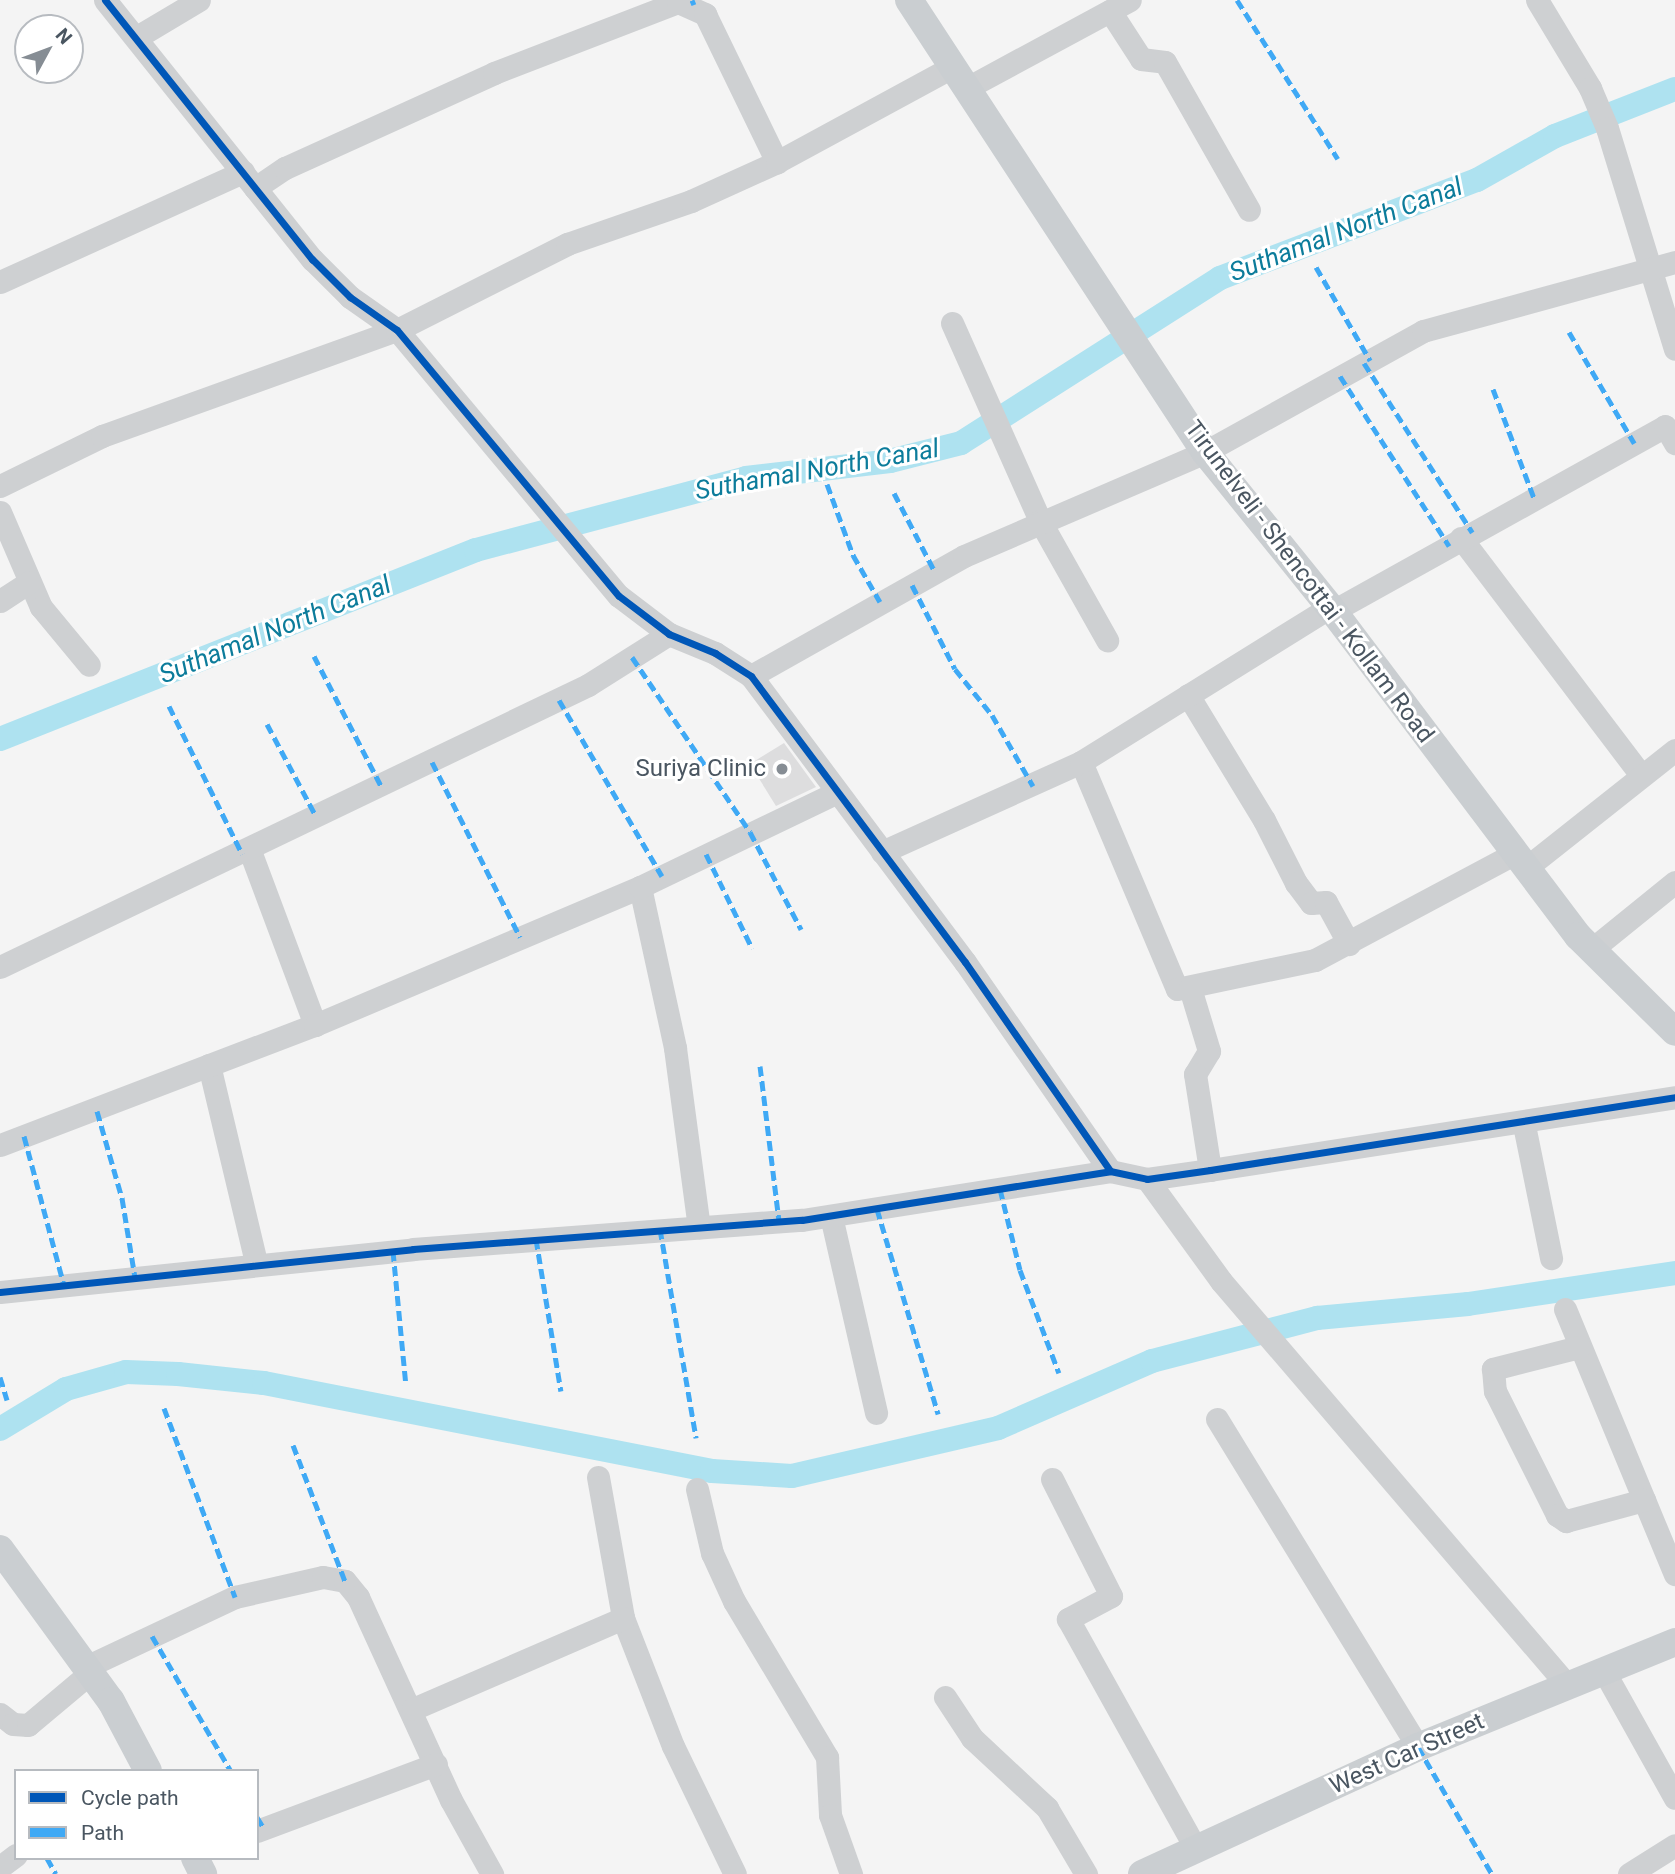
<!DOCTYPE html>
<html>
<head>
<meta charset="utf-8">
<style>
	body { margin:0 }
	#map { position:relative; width:1675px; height:1874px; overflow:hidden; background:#f4f4f4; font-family:Roboto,sans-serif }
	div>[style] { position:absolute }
	.canal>* { height:24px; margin:-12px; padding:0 12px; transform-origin:12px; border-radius:12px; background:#aee2f0 }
	.building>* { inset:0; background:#ddddde }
	.minor>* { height:23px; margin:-11.5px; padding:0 11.5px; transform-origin:11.5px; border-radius:11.5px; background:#ced0d2 }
	.major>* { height:28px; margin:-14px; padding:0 14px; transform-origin:14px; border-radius:14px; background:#caced1 }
	.quiet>* { height:5px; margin-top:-2.5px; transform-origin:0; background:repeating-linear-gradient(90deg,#3fa9f5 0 10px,transparent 0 15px) }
	.cycleway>* { height:7px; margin:-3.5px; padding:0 3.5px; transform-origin:3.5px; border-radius:3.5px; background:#0057b8 }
	.dots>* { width:19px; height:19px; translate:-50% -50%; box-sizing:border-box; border:4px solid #fff; border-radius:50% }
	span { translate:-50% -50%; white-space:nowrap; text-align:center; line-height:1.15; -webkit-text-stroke:6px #fff; paint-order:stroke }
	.street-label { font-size:24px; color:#4a5661 }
	.poi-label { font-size:24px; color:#4a5661 }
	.right { translate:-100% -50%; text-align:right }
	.water-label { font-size:26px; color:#0c7c9b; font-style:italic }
	.legend { position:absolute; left:14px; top:1769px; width:245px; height:91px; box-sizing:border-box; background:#fff; border:2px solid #b7bbc0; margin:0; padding:9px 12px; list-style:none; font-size:21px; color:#4a5661 }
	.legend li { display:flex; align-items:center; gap:14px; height:35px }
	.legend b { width:35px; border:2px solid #b7bbc0 }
	.north { position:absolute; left:14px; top:14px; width:70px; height:70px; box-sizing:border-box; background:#fff; border:2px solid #b7bbc0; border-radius:50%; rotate:49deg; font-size:19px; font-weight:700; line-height:28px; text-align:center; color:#4a5661 }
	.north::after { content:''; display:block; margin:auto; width:24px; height:32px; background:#868d94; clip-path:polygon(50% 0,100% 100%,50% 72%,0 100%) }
</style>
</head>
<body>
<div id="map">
	<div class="canal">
		<div style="left:0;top:739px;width:512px;rotate:-21.66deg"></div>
		<div style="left:476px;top:550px;width:279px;rotate:-14.9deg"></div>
		<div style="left:746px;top:478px;width:145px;rotate:-6.7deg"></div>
		<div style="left:890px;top:461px;width:73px;rotate:-14.2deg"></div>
		<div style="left:961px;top:443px;width:307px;rotate:-32.5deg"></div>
		<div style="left:1220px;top:278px;width:275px;rotate:-20.9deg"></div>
		<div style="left:1477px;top:180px;width:90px;rotate:-29.4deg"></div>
		<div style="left:1555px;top:136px;width:129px;rotate:-21.4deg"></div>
		<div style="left:0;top:1429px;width:77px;rotate:-31.2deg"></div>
		<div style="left:66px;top:1389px;width:62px;rotate:-15.8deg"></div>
		<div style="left:126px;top:1372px;width:52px;rotate:2.2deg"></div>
		<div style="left:178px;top:1374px;width:86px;rotate:6deg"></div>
		<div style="left:264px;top:1383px;width:457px;rotate:11.1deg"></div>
		<div style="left:712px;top:1471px;width:80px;rotate:3.6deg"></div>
		<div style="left:792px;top:1476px;width:212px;rotate:-13.1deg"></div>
		<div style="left:998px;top:1428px;width:168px;rotate:-23.5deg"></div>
		<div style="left:1152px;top:1361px;width:171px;rotate:-14.6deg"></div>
		<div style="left:1317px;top:1318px;width:152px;rotate:-5.3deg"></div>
		<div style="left:1468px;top:1304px;width:209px;rotate:-8.5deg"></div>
	</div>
	<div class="building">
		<div style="clip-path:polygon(784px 743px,816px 787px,776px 806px,750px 764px)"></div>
	</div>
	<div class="minor">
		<div style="left:105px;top:0;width:332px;rotate:51.4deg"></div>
		<div style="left:312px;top:259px;width:54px;rotate:45deg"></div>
		<div style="left:350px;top:297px;width:57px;rotate:35.1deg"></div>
		<div style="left:397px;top:330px;width:346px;rotate:50.2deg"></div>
		<div style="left:619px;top:596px;width:63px;rotate:37.2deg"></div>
		<div style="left:669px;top:634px;width:50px;rotate:22.4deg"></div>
		<div style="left:715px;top:653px;width:43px;rotate:32.6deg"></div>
		<div style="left:751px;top:676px;width:357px;rotate:53.2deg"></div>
		<div style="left:965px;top:962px;width:254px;rotate:55.2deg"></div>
		<div style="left:1537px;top:0;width:103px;rotate:58.9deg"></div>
		<div style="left:1590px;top:88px;width:43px;rotate:67deg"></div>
		<div style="left:1607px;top:128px;width:231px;rotate:72.9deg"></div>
		<div style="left:1110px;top:11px;width:57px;rotate:57.1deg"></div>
		<div style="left:1141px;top:59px;width:24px;rotate:7deg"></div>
		<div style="left:1165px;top:62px;width:170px;rotate:60.4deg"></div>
		<div style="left:137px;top:37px;width:72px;rotate:-30.8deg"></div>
		<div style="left:967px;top:88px;width:185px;rotate:-28.4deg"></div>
		<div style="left:255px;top:188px;width:36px;rotate:-34deg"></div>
		<div style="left:285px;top:168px;width:230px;rotate:-24.4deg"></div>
		<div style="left:494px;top:73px;width:197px;rotate:-21.1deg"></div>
		<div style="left:678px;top:2px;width:30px;rotate:24deg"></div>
		<div style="left:705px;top:14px;width:165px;rotate:64.1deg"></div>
		<div style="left:0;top:282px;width:267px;rotate:-24.4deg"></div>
		<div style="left:952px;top:323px;width:217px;rotate:66deg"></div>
		<div style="left:1040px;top:521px;width:137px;rotate:60.6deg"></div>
		<div style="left:0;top:486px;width:114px;rotate:-26.1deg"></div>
		<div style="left:102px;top:436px;width:313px;rotate:-19.8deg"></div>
		<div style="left:397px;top:330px;width:191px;rotate:-26.8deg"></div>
		<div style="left:567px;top:244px;width:131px;rotate:-19.1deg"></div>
		<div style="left:691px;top:201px;width:94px;rotate:-24.4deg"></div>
		<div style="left:777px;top:162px;width:201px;rotate:-28.5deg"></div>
		<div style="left:0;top:512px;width:103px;rotate:66.7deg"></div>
		<div style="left:41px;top:607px;width:75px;rotate:50.4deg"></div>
		<div style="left:1461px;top:538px;width:298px;rotate:52.8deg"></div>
		<div style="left:0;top:601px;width:35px;rotate:-33deg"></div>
		<div style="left:1333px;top:611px;width:380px;rotate:-29.1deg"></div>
		<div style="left:1665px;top:426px;width:20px;rotate:60deg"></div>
		<div style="left:751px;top:676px;width:244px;rotate:-29.4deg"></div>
		<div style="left:964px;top:556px;width:262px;rotate:-23.3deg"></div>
		<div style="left:1205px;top:452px;width:249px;rotate:-29deg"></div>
		<div style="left:1423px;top:331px;width:261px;rotate:-15.3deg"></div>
		<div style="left:1188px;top:695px;width:146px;rotate:58.7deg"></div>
		<div style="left:1264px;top:820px;width:71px;rotate:63.1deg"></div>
		<div style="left:1296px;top:883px;width:25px;rotate:53deg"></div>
		<div style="left:1311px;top:903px;width:15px;rotate:-4deg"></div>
		<div style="left:1326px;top:902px;width:48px;rotate:61.3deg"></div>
		<div style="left:1081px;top:762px;width:246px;rotate:67.1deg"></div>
		<div style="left:1177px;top:989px;width:141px;rotate:-11.9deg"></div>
		<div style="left:1315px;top:960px;width:227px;rotate:-28.1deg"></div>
		<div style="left:250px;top:851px;width:186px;rotate:69.5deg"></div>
		<div style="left:882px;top:852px;width:218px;rotate:-24.3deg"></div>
		<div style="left:1081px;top:762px;width:293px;rotate:-31.9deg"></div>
		<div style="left:1526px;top:868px;width:190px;rotate:-38.4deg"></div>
		<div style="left:640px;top:887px;width:165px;rotate:77.7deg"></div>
		<div style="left:675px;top:1048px;width:181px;rotate:82.4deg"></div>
		<div style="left:1591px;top:950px;width:108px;rotate:-39deg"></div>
		<div style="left:0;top:967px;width:652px;rotate:-25.62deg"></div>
		<div style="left:588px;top:685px;width:96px;rotate:-32.2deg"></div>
		<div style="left:1190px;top:988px;width:66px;rotate:73.2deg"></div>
		<div style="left:1209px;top:1051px;width:27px;rotate:121deg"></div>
		<div style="left:1195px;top:1074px;width:97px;rotate:81.1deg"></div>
		<div style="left:209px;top:1065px;width:204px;rotate:76.6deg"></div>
		<div style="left:1524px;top:1125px;width:136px;rotate:78.5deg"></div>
		<div style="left:0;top:1145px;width:337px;rotate:-20.9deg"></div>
		<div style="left:315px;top:1025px;width:353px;rotate:-23deg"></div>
		<div style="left:640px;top:887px;width:216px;rotate:-25.7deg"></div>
		<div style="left:1147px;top:1179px;width:126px;rotate:54deg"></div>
		<div style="left:1221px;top:1281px;width:532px;rotate:49.42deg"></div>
		<div style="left:831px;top:1216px;width:202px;rotate:77.1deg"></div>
		<div style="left:0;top:1292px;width:415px;rotate:-5.9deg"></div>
		<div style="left:413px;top:1249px;width:390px;rotate:-4.3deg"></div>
		<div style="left:802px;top:1220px;width:312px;rotate:-9deg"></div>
		<div style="left:1110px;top:1171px;width:38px;rotate:12deg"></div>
		<div style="left:1147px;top:1179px;width:64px;rotate:-8.1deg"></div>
		<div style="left:1210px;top:1170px;width:471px;rotate:-8.9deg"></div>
		<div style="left:1565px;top:1309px;width:287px;rotate:67.5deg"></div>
		<div style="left:1579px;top:1347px;width:89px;rotate:165.7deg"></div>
		<div style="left:1493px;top:1369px;width:22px;rotate:85deg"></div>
		<div style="left:1495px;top:1391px;width:139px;rotate:63.4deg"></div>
		<div style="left:1557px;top:1515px;width:11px;rotate:34deg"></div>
		<div style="left:1566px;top:1521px;width:81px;rotate:-15.1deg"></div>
		<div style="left:1217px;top:1419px;width:385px;rotate:58.5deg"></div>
		<div style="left:598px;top:1477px;width:143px;rotate:79.9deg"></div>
		<div style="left:623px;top:1618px;width:137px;rotate:68.7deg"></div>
		<div style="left:673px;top:1746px;width:142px;rotate:64.2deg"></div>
		<div style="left:1052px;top:1479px;width:131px;rotate:63.2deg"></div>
		<div style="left:1111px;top:1596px;width:49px;rotate:151.9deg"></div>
		<div style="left:1068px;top:1619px;width:263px;rotate:60.9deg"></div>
		<div style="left:697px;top:1489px;width:66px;rotate:76.8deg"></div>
		<div style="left:712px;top:1553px;width:53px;rotate:65.4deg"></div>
		<div style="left:734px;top:1601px;width:182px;rotate:59.2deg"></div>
		<div style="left:827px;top:1757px;width:58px;rotate:87deg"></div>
		<div style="left:830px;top:1815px;width:63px;rotate:70.4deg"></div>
		<div style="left:86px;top:1667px;width:165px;rotate:-25.2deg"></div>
		<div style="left:235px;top:1597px;width:90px;rotate:-12.8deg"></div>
		<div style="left:323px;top:1577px;width:22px;rotate:10deg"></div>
		<div style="left:345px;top:1581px;width:21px;rotate:51deg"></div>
		<div style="left:358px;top:1597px;width:223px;rotate:65.4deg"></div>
		<div style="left:451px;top:1800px;width:85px;rotate:61deg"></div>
		<div style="left:1605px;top:1673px;width:143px;rotate:60.8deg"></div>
		<div style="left:945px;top:1697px;width:49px;rotate:56.6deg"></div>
		<div style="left:972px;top:1738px;width:103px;rotate:43deg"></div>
		<div style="left:1047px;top:1808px;width:77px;rotate:59.4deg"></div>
		<div style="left:413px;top:1709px;width:229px;rotate:-23.4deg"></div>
		<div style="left:0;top:1714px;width:16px;rotate:38deg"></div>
		<div style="left:13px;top:1724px;width:15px;rotate:4deg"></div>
		<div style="left:28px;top:1725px;width:81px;rotate:-40deg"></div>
		<div style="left:257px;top:1831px;width:191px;rotate:-20.5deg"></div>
		<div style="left:0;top:1867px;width:20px;rotate:-37deg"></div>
		<div style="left:1629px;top:1874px;width:54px;rotate:-32.2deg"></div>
	</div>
	<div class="major">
		<div style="left:909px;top:0;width:540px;rotate:56.78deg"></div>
		<div style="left:1205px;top:452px;width:199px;rotate:51.1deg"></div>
		<div style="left:1330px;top:607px;width:412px;rotate:53deg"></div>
		<div style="left:1578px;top:936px;width:136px;rotate:44.7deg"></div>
		<div style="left:0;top:1549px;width:188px;rotate:53.9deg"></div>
		<div style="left:111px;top:1701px;width:79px;rotate:62.1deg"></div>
		<div style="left:195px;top:1858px;width:18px;rotate:63deg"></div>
		<div style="left:1142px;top:1874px;width:304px;rotate:-24.7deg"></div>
		<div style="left:1418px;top:1747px;width:278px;rotate:-22.2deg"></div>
	</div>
	<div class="quiet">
		<div style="left:692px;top:0;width:5px;rotate:68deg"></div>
		<div style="left:1237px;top:0;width:188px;rotate:57.6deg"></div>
		<div style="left:1316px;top:267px;width:108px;rotate:59.9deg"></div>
		<div style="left:1569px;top:332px;width:129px;rotate:59.6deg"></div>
		<div style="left:1364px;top:363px;width:201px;rotate:57.4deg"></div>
		<div style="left:1340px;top:376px;width:202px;rotate:57.3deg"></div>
		<div style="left:1493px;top:389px;width:116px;rotate:69.4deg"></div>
		<div style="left:827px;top:484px;width:76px;rotate:69.9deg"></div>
		<div style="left:853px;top:555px;width:54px;rotate:60.1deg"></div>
		<div style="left:894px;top:493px;width:89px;rotate:62.6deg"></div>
		<div style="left:912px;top:585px;width:94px;rotate:62.9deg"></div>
		<div style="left:955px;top:669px;width:59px;rotate:51.2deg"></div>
		<div style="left:992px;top:715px;width:82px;rotate:60deg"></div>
		<div style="left:314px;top:656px;width:146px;rotate:62.7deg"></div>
		<div style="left:632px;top:657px;width:211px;rotate:56deg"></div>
		<div style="left:750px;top:832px;width:110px;rotate:62.3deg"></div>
		<div style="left:559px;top:700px;width:204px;rotate:59.7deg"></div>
		<div style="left:169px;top:706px;width:165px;rotate:63.7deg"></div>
		<div style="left:267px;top:724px;width:104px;rotate:62deg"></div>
		<div style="left:432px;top:762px;width:196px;rotate:63.3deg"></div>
		<div style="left:706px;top:854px;width:105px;rotate:63.9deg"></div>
		<div style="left:760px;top:1066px;width:156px;rotate:83deg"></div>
		<div style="left:97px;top:1111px;width:91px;rotate:74deg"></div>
		<div style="left:122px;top:1198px;width:80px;rotate:80.7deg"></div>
		<div style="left:24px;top:1136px;width:154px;rotate:75deg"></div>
		<div style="left:1000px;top:1189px;width:83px;rotate:76.1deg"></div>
		<div style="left:1020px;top:1270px;width:110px;rotate:69.3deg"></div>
		<div style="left:877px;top:1209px;width:214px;rotate:73.4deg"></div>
		<div style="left:660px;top:1229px;width:212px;rotate:80.2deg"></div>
		<div style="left:536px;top:1239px;width:154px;rotate:80.7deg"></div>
		<div style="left:393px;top:1251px;width:135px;rotate:84.5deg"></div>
		<div style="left:0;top:1377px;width:24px;rotate:73deg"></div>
		<div style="left:164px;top:1408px;width:202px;rotate:69.4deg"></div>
		<div style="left:293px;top:1445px;width:146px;rotate:69.1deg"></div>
		<div style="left:152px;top:1636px;width:156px;rotate:59.7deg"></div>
		<div style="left:1418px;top:1747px;width:147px;rotate:59.8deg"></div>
		<div style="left:257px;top:1817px;width:12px;rotate:59deg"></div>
		<div style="left:47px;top:1858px;width:18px;rotate:61deg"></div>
	</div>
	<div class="cycleway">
		<div style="left:105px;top:0;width:332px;rotate:51.4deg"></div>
		<div style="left:312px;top:259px;width:54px;rotate:45deg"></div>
		<div style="left:350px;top:297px;width:57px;rotate:35.1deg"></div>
		<div style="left:397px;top:330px;width:346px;rotate:50.2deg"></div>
		<div style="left:619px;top:596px;width:63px;rotate:37.2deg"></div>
		<div style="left:669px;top:634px;width:50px;rotate:22.4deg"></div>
		<div style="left:715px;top:653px;width:43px;rotate:32.6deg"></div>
		<div style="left:751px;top:676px;width:357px;rotate:53.2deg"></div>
		<div style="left:965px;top:962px;width:254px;rotate:55.2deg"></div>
		<div style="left:0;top:1292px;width:415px;rotate:-5.9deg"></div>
		<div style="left:413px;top:1249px;width:390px;rotate:-4.3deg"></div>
		<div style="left:802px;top:1220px;width:312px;rotate:-9deg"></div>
		<div style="left:1110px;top:1171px;width:38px;rotate:12deg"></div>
		<div style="left:1147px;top:1179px;width:64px;rotate:-8.1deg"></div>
		<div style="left:1210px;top:1170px;width:471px;rotate:-8.9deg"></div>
	</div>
	<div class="dots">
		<div style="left:782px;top:769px;background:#868d94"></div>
	</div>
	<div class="street-label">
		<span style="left:1309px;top:582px;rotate:53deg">Tirunelveli - Shencottai - Kollam Road</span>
		<span style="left:1407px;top:1754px;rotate:-24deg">West Car Street</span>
	</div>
	<div class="poi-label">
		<span class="right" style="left:766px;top:769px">Suriya Clinic</span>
	</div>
	<div class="water-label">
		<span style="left:1346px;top:230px;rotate:-21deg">Suthamal North Canal</span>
		<span style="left:817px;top:470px;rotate:-10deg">Suthamal North Canal</span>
		<span style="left:275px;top:630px;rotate:-22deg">Suthamal North Canal</span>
	</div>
	<ul class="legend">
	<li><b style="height:9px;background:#0057b8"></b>Cycle path</li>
	<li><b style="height:9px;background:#3fa9f5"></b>Path</li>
	</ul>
	<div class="north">N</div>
</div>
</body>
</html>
